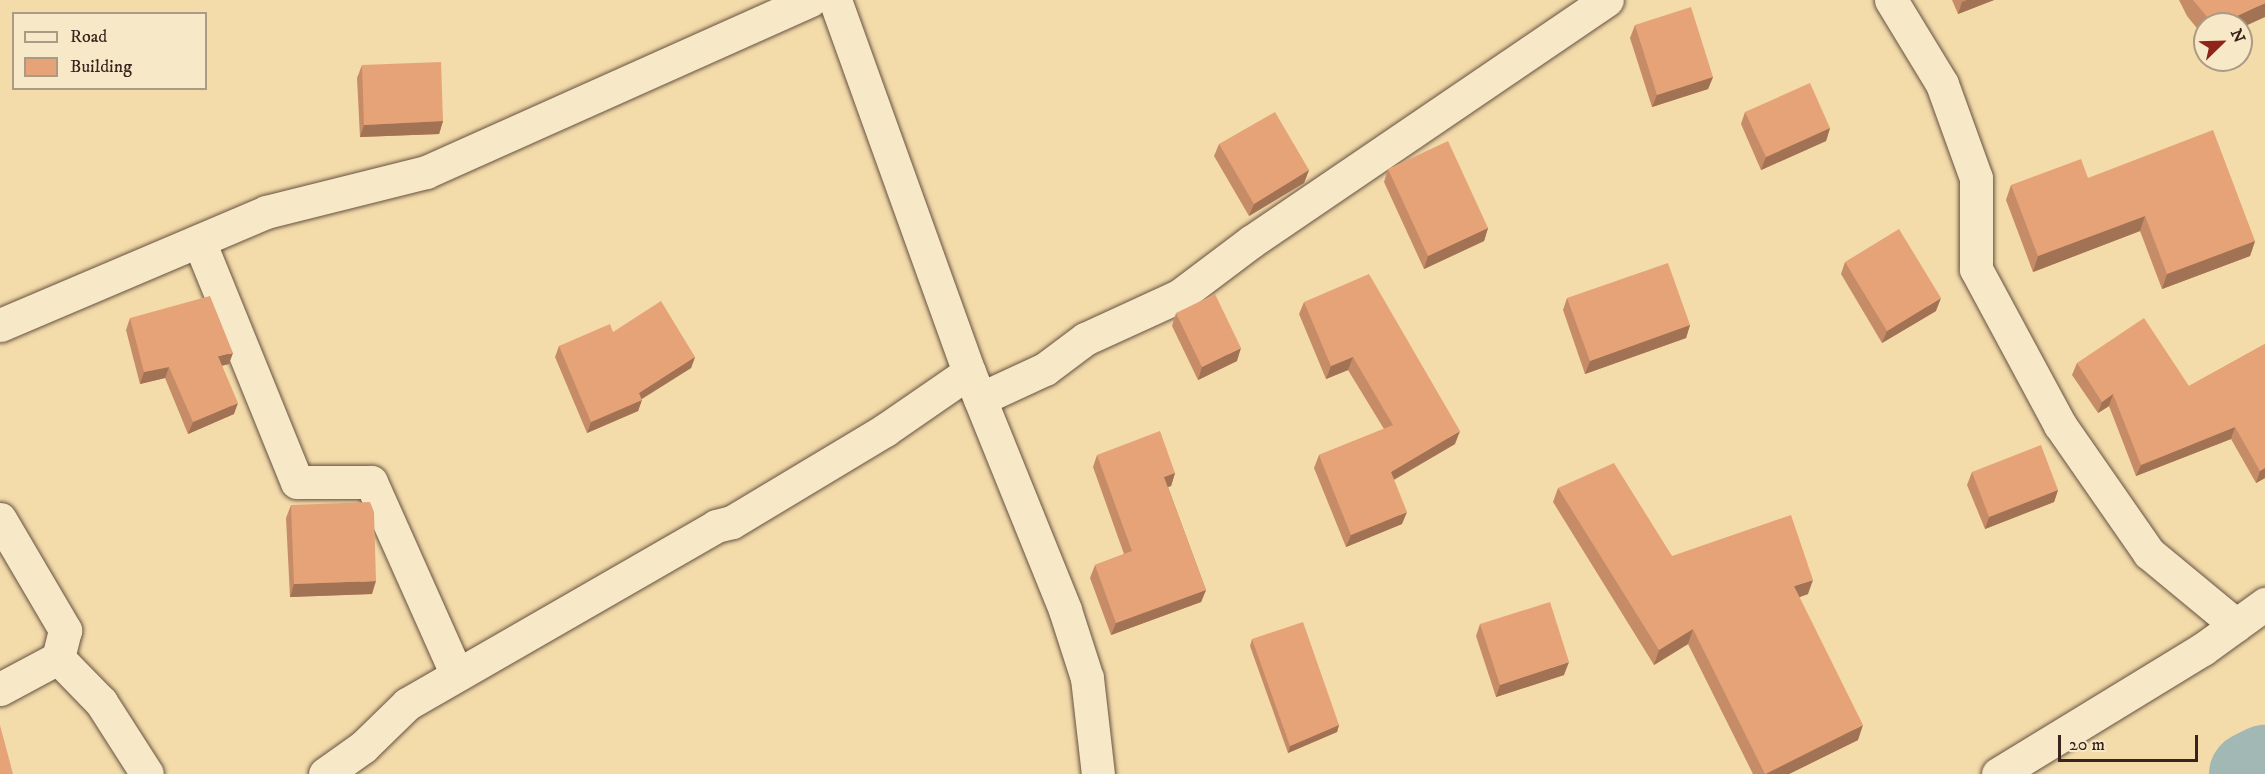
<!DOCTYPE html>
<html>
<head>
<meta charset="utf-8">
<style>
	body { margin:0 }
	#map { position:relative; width:2265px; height:774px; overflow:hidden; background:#f3dbaa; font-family:"IM FELL DW Pica",serif }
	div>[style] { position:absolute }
	.river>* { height:84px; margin:-42px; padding:0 42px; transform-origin:42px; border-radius:42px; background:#a2b8b5 }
	.roads { filter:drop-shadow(0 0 2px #675240) drop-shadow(0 0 2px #675240) }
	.minor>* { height:33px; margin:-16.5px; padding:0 16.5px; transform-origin:16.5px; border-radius:16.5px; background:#f7e8c8 }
	.wall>* { inset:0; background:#c68c67 }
	.shaded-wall>* { inset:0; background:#a17254 }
	.building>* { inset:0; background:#e6a378 }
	span { translate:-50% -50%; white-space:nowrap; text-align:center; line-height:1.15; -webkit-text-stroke:5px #f7e8c8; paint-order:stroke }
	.legend { position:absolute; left:12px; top:12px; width:195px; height:78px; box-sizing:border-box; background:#f7e8c8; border:2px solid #ab9a84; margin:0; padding:8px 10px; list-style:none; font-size:18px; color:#38241d }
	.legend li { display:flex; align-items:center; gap:12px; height:30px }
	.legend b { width:30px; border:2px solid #ab9a84 }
	.north { position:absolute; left:2193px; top:12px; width:60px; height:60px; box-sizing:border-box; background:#f7e8c8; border:2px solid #ab9a84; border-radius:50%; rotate:67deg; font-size:16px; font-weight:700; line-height:24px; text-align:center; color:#38241d }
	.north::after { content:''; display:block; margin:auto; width:21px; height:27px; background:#8f2418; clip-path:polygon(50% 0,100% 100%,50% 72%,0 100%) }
	.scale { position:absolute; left:2058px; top:735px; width:140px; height:27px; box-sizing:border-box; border:3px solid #38241d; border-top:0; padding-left:8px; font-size:18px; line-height:21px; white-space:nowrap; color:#38241d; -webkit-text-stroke:4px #f7e8c8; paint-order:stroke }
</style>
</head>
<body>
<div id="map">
	<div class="river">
		<div style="left:2251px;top:774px;width:16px;rotate:-27deg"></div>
	</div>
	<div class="roads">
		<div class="minor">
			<div style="left:835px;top:0;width:395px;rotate:70.2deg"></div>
			<div style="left:969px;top:372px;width:257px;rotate:68deg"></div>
			<div style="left:1065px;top:610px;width:71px;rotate:72.1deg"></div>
			<div style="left:1087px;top:678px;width:97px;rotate:83.5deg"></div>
			<div style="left:1891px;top:0;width:98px;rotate:58.7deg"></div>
			<div style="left:1942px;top:84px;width:100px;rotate:70.1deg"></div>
			<div style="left:1976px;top:178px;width:91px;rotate:90deg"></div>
			<div style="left:1976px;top:269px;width:177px;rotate:61.7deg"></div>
			<div style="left:2060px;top:425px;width:156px;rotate:55.2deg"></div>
			<div style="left:2149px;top:553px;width:113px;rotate:39.6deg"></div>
			<div style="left:199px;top:241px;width:260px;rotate:67.9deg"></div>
			<div style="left:297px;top:482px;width:74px"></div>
			<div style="left:371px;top:482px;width:211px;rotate:66deg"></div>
			<div style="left:0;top:325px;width:289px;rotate:-23deg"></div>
			<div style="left:266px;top:212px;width:165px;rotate:-14deg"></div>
			<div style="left:426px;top:172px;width:421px;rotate:-24.1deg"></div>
			<div style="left:980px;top:399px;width:72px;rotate:-24.8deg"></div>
			<div style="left:1045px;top:369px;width:50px;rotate:-36.9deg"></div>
			<div style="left:1085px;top:339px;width:103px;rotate:-24.6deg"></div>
			<div style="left:1179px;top:296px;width:91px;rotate:-37deg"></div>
			<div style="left:1252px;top:241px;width:429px;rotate:-34.2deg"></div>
			<div style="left:0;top:519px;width:129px;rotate:59.6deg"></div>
			<div style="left:65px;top:630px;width:29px;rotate:104deg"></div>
			<div style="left:58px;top:658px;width:66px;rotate:151.9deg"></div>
			<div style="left:58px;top:658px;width:62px;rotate:45.7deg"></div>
			<div style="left:101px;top:702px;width:85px;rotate:57.4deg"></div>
			<div style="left:325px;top:774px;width:47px;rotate:-35.4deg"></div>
			<div style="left:363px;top:747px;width:62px;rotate:-44.3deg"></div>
			<div style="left:407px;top:704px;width:357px;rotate:-29.9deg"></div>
			<div style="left:716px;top:526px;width:16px;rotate:-14deg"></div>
			<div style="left:732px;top:522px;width:179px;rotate:-31deg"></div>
			<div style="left:885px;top:430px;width:102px;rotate:-34.6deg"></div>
			<div style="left:1998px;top:774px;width:240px;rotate:-31.4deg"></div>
			<div style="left:2203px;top:649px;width:77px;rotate:-36deg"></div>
		</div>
	</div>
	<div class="wall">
		<div style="clip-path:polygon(1952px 0,1994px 0,1958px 14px)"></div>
		<div style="clip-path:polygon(2179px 0,2265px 0,2241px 24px,2205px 24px,2205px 38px,2187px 16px)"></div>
		<div style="clip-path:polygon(1635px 25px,1713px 77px,1708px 89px,1652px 107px,1630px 38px)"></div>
		<div style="clip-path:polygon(362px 65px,443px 121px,439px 134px,360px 137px,357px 78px)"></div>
		<div style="clip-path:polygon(1745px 112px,1830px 128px,1826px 141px,1761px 170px,1741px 124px)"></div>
		<div style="clip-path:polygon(1219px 144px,1309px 170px,1304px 183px,1249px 216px,1214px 156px)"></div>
		<div style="clip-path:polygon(1388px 169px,1488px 228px,1484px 241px,1424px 269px,1384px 182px)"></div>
		<div style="clip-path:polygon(2088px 178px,2255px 241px,2250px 256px,2162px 289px,2140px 231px,2033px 272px,2006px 200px,2011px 185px)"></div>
		<div style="clip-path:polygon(1845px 262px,1936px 311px,1882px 343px,1841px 274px)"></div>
		<div style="clip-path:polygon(1567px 298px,1690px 325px,1686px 338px,1585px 374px,1563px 310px)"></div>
		<div style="clip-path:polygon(1304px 302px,1455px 444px,1394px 480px,1402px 524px,1346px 547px,1314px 468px,1319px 455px,1384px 429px,1348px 370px,1326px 379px,1299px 314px)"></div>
		<div style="clip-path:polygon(1176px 313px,1237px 361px,1198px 380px,1172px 326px)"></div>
		<div style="clip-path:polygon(130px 318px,229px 364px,222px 366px,234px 414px,188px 434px,165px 378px,140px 384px,126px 330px)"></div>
		<div style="clip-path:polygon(613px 332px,695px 357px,691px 368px,642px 399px,638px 411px,587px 433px,555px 357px,559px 346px)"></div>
		<div style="clip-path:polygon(2265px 344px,2265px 478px,2256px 483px,2231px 439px,2136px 476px,2109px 406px,2098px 413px,2072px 375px,2077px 363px,2189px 386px)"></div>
		<div style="clip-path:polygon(1097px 455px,1175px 473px,1171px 486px,1168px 487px,1206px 590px,1201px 602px,1111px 635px,1090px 578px,1095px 565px,1124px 554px,1093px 467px)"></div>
		<div style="clip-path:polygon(1972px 472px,2058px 490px,2054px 502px,1985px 529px,1967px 485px)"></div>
		<div style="clip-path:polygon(1558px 488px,1672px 556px,1808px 594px,1799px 597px,1858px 740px,1789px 774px,1753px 774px,1688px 644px,1654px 665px,1553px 502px)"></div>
		<div style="clip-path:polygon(291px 505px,372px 594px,290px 597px,286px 518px)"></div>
		<div style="clip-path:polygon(1480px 624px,1564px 675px,1496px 697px,1476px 636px)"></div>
		<div style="clip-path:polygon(1252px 639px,1339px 725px,1337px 732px,1288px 753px,1250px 646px)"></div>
	</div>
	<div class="shaded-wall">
		<div style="clip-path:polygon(1967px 0,1994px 0,1958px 14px,1962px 2px)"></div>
		<div style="clip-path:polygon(2265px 3px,2265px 17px,2241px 28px,2241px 24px,2220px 24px)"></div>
		<div style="clip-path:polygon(1713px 77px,1708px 89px,1652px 107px,1657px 95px)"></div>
		<div style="clip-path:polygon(443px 121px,439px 134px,360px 137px,364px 125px)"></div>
		<div style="clip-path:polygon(1830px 128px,1826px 141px,1761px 170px,1766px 157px)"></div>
		<div style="clip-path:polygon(1309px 170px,1304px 183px,1249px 216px,1254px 204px)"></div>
		<div style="clip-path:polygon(2145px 216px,2140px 231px,2033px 272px,2038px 256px)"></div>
		<div style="clip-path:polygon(1488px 228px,1484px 241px,1424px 269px,1428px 256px)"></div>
		<div style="clip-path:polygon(2255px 241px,2250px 256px,2162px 289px,2167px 274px)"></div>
		<div style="clip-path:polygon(1941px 298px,1936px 311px,1882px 343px,1887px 331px)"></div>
		<div style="clip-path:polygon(1690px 325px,1686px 338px,1585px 374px,1590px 361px)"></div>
		<div style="clip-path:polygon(1241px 348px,1237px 361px,1198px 380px,1202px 367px)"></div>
		<div style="clip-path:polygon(233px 353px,229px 364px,214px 367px,218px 356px)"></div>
		<div style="clip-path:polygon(695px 357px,691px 368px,635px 403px,639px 393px)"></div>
		<div style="clip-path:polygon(1353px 357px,1348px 370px,1326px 379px,1331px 366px)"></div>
		<div style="clip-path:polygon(169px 367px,165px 378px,140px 384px,144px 372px)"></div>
		<div style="clip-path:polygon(2113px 394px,2109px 406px,2098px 413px,2102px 402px)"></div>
		<div style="clip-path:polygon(642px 400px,638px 411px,587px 433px,591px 422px)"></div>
		<div style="clip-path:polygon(238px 403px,234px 414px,188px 434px,193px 422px)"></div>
		<div style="clip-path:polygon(2235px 427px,2231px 439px,2136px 476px,2141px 465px)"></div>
		<div style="clip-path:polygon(1460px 431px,1455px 444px,1386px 484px,1391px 472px)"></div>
		<div style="clip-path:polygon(2265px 468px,2265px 478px,2256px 483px,2260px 471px)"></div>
		<div style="clip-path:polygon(1175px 473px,1171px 486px,1160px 490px,1164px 477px)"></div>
		<div style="clip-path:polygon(2058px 490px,2054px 502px,1985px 529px,1989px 517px)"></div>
		<div style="clip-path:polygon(1407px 512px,1402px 524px,1346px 547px,1351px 535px)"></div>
		<div style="clip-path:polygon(1813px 580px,1808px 594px,1789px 601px,1794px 586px)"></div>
		<div style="clip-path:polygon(376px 581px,372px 594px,290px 597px,294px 584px)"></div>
		<div style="clip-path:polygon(1206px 590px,1201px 602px,1111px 635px,1116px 623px)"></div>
		<div style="clip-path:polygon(1693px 629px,1688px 644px,1654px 665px,1659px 650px)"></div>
		<div style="clip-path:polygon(1569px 662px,1564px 675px,1496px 697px,1500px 685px)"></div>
		<div style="clip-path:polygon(1339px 725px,1337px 732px,1288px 753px,1290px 746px)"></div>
		<div style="clip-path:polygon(1863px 725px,1858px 740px,1789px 774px,1766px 774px)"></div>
	</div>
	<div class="building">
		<div style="clip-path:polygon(2193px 0,2265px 0,2265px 3px,2220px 24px,2213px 24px)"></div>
		<div style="clip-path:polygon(1691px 7px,1713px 77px,1657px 95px,1635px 25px)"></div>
		<div style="clip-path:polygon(441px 62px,443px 121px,364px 125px,362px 65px)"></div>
		<div style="clip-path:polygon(1810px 83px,1830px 128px,1766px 157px,1745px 112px)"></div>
		<div style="clip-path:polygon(1275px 112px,1309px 170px,1254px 204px,1219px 144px)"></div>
		<div style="clip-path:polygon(2213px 130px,2255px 241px,2167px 274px,2145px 216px,2038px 256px,2011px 185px,2081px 159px,2088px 178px)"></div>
		<div style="clip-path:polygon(1448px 141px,1488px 228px,1428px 256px,1388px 169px)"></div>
		<div style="clip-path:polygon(1899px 229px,1941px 298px,1887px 331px,1845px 262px)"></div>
		<div style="clip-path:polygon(1668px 263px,1690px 325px,1590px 361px,1567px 298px)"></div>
		<div style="clip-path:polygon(1369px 274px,1460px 431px,1391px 472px,1407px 512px,1351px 535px,1319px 455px,1393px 425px,1353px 357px,1331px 366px,1304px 302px)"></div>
		<div style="clip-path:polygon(1215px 294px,1241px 348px,1202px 367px,1176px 313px)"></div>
		<div style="clip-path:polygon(210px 296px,233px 353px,218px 356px,238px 403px,193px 422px,169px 367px,144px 372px,130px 318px)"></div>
		<div style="clip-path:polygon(661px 301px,695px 357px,639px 393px,642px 400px,591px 422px,559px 346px,610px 324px,613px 332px)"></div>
		<div style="clip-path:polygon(2144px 318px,2189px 386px,2265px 344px,2265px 468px,2260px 471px,2235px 427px,2141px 465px,2113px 394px,2102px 402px,2077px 363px)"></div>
		<div style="clip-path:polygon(1160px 431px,1175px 473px,1164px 477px,1206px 590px,1116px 623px,1095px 565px,1132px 551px,1097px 455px)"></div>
		<div style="clip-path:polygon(2041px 445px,2058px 490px,1989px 517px,1972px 472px)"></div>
		<div style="clip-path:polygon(1614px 463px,1672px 556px,1791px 515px,1813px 580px,1794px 586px,1863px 725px,1765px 774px,1693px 629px,1659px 650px,1558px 488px)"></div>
		<div style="clip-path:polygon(370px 502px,374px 512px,376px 581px,294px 584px,291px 505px)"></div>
		<div style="clip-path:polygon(1550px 602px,1569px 662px,1500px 685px,1480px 624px)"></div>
		<div style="clip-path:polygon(1303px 622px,1339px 725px,1290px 746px,1252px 639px)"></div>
		<div style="clip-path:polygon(0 725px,13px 774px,0 774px)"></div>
	</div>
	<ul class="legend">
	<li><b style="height:8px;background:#f7e8c8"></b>Road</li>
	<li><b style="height:16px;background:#e6a378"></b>Building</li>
	</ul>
	<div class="north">N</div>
	<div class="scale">20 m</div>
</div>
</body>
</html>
